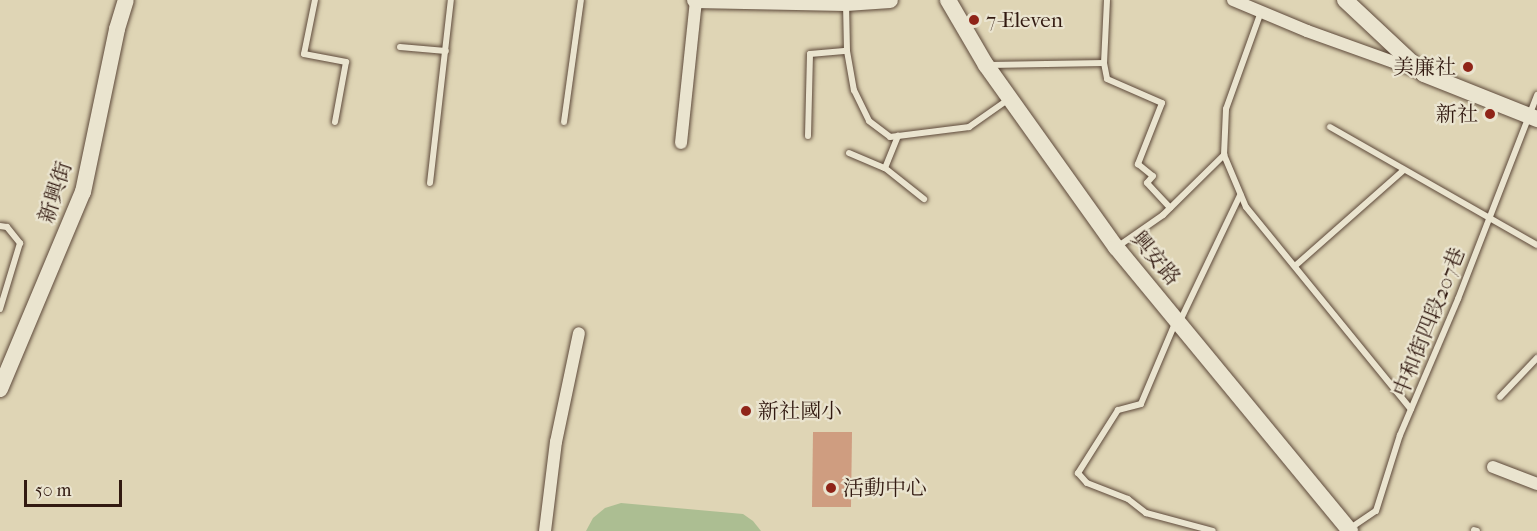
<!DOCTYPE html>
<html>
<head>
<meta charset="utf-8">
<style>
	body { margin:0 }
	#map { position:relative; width:1537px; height:531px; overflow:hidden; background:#dfd5b5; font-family:"IM FELL French Canon","Noto Serif TC",serif }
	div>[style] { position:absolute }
	.green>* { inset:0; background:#acbe92 }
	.building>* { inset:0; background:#cf9d80 }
	.roads { filter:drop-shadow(0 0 2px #5d493a) drop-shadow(0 0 2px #5d493a) }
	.lane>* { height:6px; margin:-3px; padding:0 3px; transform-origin:3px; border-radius:3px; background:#eae4cf }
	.street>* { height:12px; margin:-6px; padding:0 6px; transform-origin:6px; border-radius:6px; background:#eae4cf }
	.secondary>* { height:16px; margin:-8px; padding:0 8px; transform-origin:8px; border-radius:8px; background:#eae4cf }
	.dots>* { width:16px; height:16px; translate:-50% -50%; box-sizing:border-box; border:3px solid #eae4cf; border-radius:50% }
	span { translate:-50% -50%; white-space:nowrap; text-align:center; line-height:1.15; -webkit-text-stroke:4.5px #eae4cf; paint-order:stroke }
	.poi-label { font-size:21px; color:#321a11 }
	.left { translate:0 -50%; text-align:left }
	.right { translate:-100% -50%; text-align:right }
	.street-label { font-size:21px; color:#321a11 }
	.scale { position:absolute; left:24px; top:480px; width:98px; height:27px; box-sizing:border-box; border:3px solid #321a11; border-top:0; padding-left:8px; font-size:18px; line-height:21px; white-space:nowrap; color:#321a11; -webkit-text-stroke:4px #eae4cf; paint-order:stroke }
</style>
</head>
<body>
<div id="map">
	<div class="green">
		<div style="clip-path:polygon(621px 503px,743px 514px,753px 521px,761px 531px,586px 531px,593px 518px,605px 508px)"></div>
	</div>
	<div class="building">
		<div style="clip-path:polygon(813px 432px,852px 432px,851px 507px,812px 507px)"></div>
	</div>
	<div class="roads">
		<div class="lane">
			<div style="left:315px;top:0;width:55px;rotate:101.5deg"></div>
			<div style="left:304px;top:54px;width:43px;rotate:10.8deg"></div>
			<div style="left:346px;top:62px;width:61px;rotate:100.4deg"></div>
			<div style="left:1107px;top:0;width:63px;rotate:92.7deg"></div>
			<div style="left:1104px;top:63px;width:16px;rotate:79deg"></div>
			<div style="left:1107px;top:79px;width:60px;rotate:23.6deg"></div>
			<div style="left:1162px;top:103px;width:66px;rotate:111.5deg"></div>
			<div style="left:1138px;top:164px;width:19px;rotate:39deg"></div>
			<div style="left:1153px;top:176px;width:9px;rotate:131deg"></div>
			<div style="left:1147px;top:183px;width:34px;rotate:47deg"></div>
			<div style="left:400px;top:47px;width:46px;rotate:5deg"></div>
			<div style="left:847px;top:51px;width:40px;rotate:80deg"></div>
			<div style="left:854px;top:90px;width:34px;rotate:64deg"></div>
			<div style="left:869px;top:121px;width:26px;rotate:37deg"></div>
			<div style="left:890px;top:137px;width:80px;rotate:-7.2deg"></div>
			<div style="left:969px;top:127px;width:49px;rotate:-35deg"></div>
			<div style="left:989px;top:65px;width:115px;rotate:-1deg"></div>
			<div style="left:564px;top:122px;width:123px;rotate:-82.1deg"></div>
			<div style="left:1330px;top:127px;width:238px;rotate:29.7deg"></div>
			<div style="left:808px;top:136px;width:82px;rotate:-88.6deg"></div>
			<div style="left:810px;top:54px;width:37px;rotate:-5deg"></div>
			<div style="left:847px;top:51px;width:47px;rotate:-91.2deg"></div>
			<div style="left:849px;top:153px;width:39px;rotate:23deg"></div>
			<div style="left:885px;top:168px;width:50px;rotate:38.5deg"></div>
			<div style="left:1224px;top:155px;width:56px;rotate:67.1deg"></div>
			<div style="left:1246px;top:207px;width:261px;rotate:50.8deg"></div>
			<div style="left:885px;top:168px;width:35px;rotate:-68deg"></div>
			<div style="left:430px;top:183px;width:184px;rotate:-83.5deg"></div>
			<div style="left:0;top:226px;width:7px;rotate:8deg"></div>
			<div style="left:7px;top:227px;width:21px;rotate:51deg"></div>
			<div style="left:20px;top:243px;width:69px;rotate:106.9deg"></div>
			<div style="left:1117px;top:247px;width:56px;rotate:-34.8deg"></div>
			<div style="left:1163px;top:215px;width:86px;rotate:-44.5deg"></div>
			<div style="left:1224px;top:155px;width:46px;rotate:-87.5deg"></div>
			<div style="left:1226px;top:109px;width:103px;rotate:-70.2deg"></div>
			<div style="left:1295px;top:266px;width:145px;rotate:-41.4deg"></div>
			<div style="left:1176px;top:321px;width:90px;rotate:112.9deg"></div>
			<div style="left:1141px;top:404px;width:24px;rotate:165deg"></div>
			<div style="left:1118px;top:410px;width:75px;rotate:122.4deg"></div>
			<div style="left:1078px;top:473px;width:13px;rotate:48deg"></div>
			<div style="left:1087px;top:483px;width:44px;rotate:21.3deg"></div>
			<div style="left:1128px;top:499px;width:23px;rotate:38deg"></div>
			<div style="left:1146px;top:513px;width:69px;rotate:15deg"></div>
			<div style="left:1180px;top:321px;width:140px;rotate:-64.5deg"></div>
			<div style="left:1500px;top:397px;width:54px;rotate:-46.5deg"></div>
			<div style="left:1349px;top:529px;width:32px;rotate:-34deg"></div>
			<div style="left:1376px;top:511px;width:80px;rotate:-72.5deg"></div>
			<div style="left:1400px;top:435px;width:148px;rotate:-66.9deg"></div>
			<div style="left:1458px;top:299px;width:219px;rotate:-68.8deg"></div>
			<div style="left:1474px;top:530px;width:3px;rotate:18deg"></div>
		</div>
		<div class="street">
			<div style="left:1233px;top:0;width:80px;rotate:22.7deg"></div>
			<div style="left:1307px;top:31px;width:118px;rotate:19.8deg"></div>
			<div style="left:681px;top:143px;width:144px;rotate:-84deg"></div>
			<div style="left:1493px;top:467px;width:47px;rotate:21.1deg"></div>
			<div style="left:545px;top:531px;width:90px;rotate:-83deg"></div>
			<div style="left:556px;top:442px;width:111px;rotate:-78.1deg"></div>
		</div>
		<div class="secondary">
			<div style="left:695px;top:0;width:151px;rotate:1.1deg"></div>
			<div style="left:846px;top:3px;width:44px;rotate:-3.9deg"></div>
			<div style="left:948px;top:0;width:75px;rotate:59.7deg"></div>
			<div style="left:986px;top:65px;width:224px;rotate:54.5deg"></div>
			<div style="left:1116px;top:247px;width:368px;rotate:50.5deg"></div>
			<div style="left:1345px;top:0;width:108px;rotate:43.1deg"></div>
			<div style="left:1424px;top:74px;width:122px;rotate:21.7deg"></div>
			<div style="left:0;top:389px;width:214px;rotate:-67.2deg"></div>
			<div style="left:83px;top:192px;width:167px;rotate:-78.2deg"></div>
			<div style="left:117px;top:29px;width:30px;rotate:-73deg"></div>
		</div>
	</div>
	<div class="dots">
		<div style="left:974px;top:20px;background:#8f2418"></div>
		<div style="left:1468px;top:67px;background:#8f2418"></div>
		<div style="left:1490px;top:114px;background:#8f2418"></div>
		<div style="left:746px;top:411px;background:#8f2418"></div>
		<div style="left:831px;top:488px;background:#8f2418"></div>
	</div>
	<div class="poi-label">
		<span class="left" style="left:986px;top:20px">7-Eleven</span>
		<span class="right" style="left:1456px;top:67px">美廉社</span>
		<span class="right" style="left:1478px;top:114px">新社</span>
		<span class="left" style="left:758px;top:411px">新社國小</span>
		<span class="left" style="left:843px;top:488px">活動中心</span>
	</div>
	<div class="street-label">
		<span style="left:55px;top:192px;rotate:-72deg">新興街</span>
		<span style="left:1156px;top:258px;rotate:50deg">興安路</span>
		<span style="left:1429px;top:322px;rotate:-68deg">中和街四段207巷</span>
	</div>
	<div class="scale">50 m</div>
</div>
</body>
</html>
